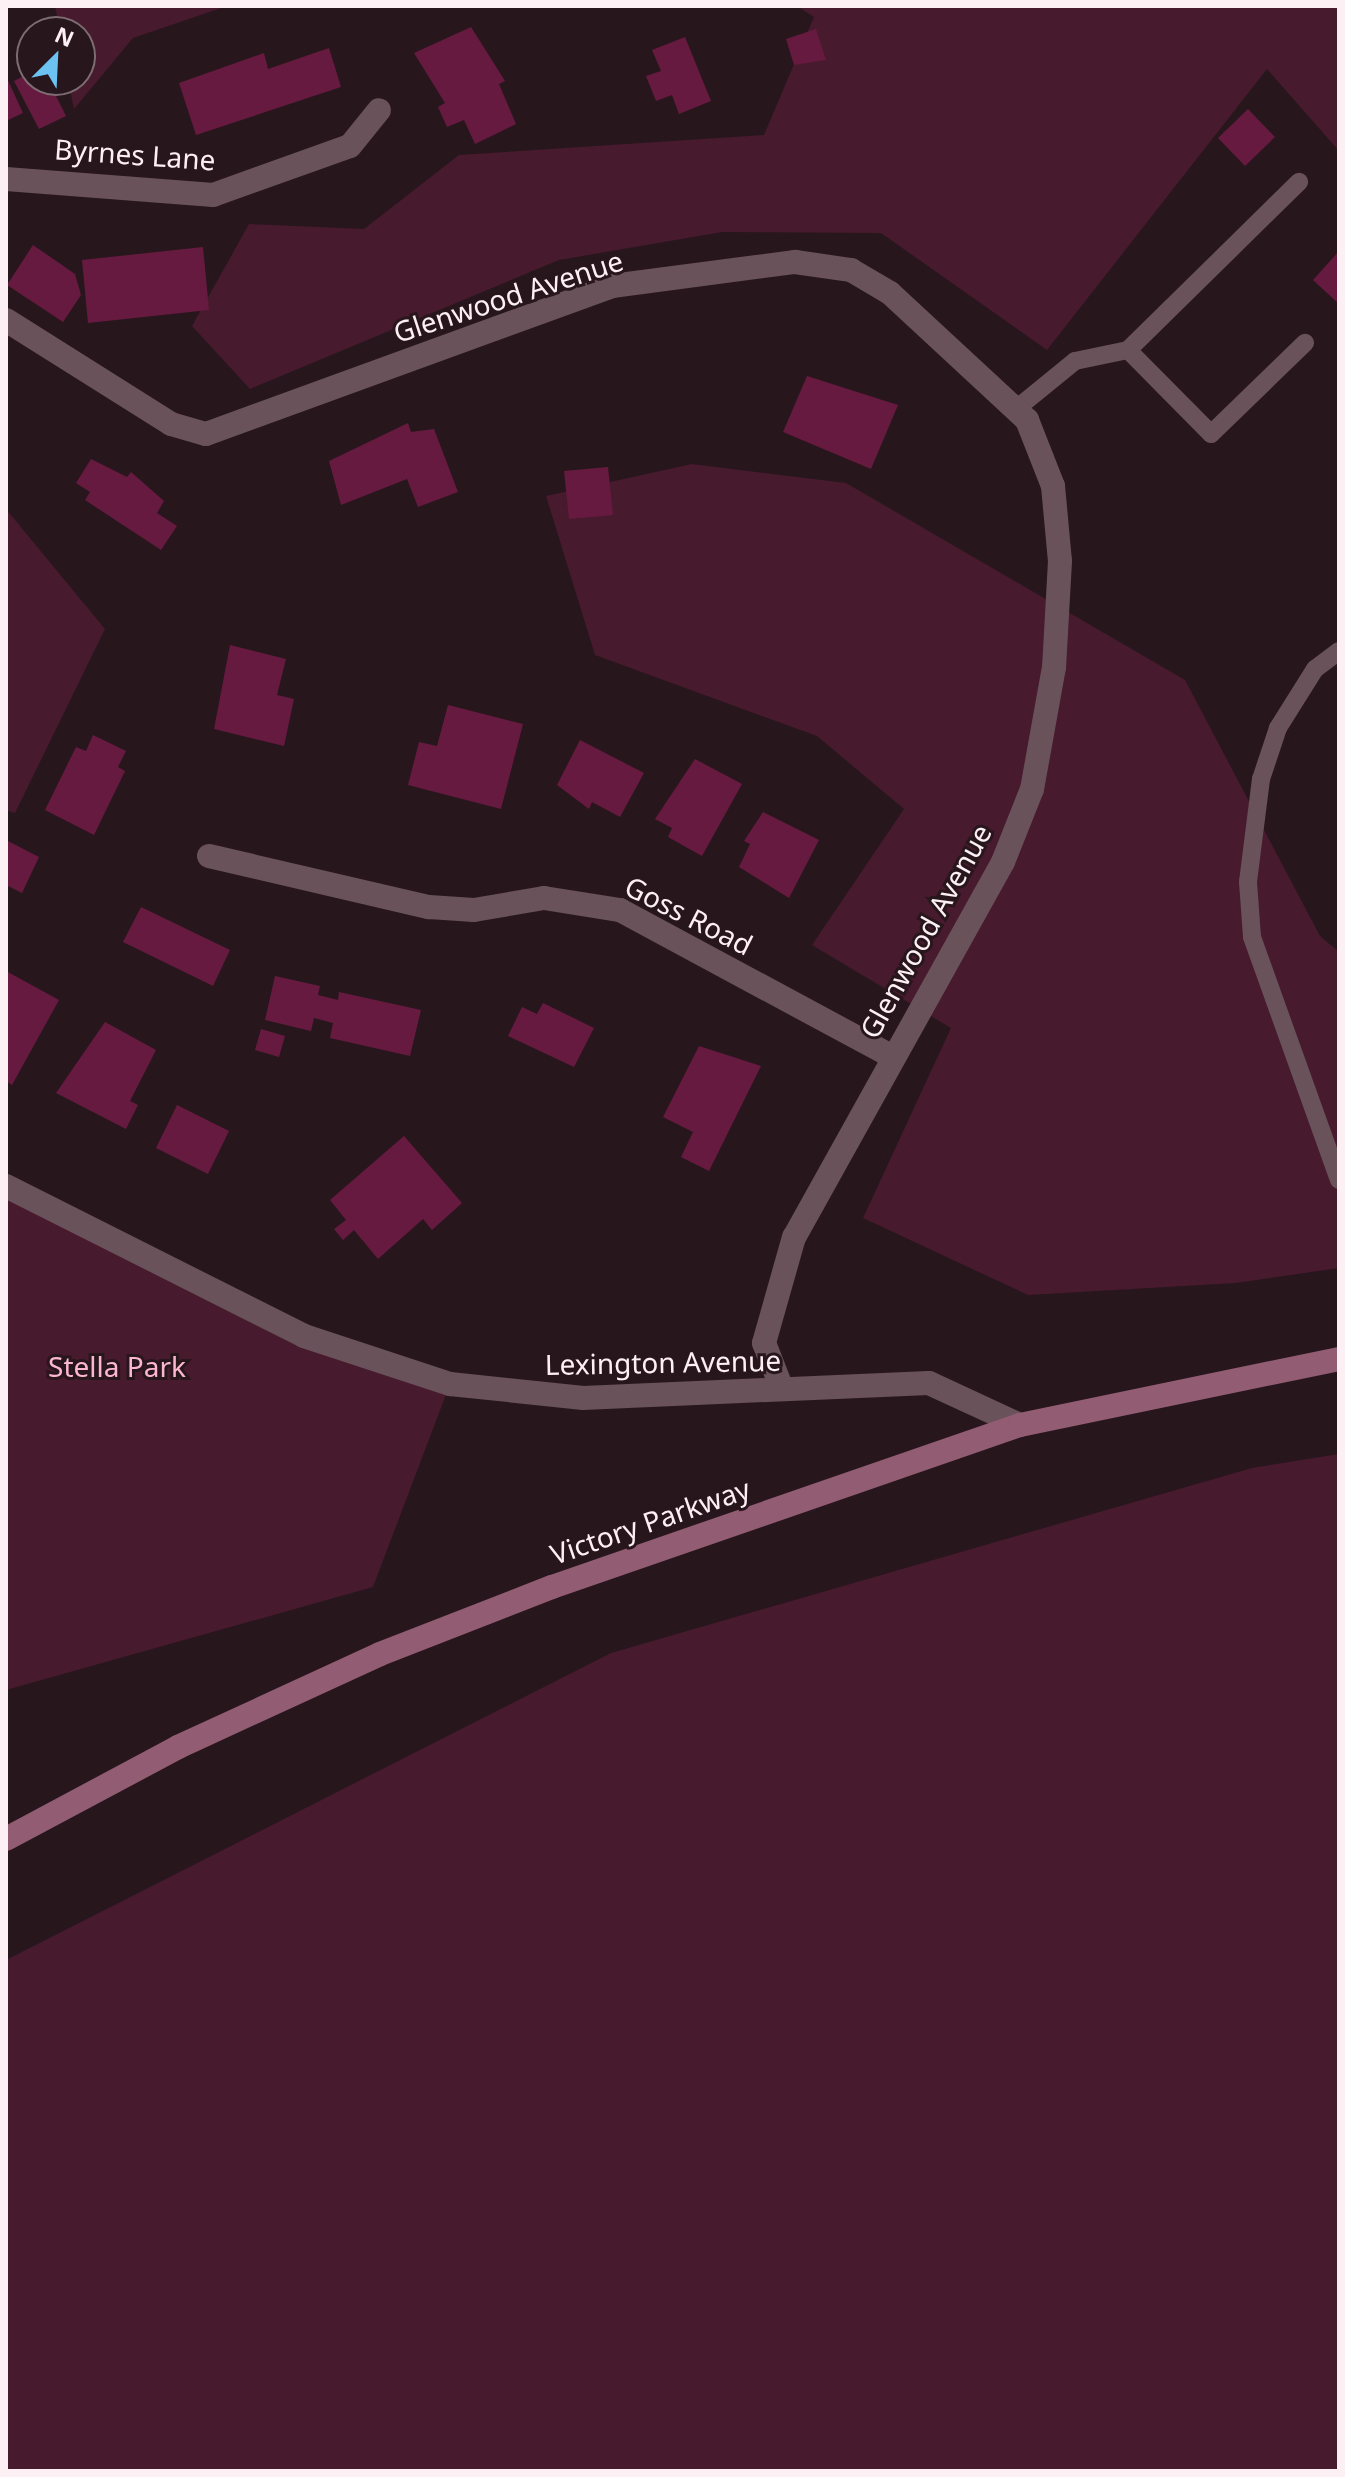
<!DOCTYPE html>
<html>
<head>
<meta charset="utf-8">
<style>
	body { margin:0 }
	#map { position:relative; width:1345px; height:2477px; overflow:hidden; background:#28161d; font-family:"Noto Sans",sans-serif }
	div>[style] { position:absolute }
	.green>* { inset:0; background:#471a2d }
	.building>* { inset:0; background:#671a3f }
	.lane>* { height:18px; margin:-9px; padding:0 9px; transform-origin:9px; border-radius:9px; background:#69525a }
	.street>* { height:24px; margin:-12px; padding:0 12px; transform-origin:12px; border-radius:12px; background:#69525a }
	.secondary>* { height:24px; margin:-12px; padding:0 12px; transform-origin:12px; border-radius:12px; background:#925c72 }
	span { translate:-50% -50%; white-space:nowrap; text-align:center; line-height:1.15; -webkit-text-stroke:6px #28161d; paint-order:stroke }
	.street-label { font-size:28px; color:#fdf0f4 }
	.park-label { font-size:28px; color:#fcb6d0 }
	.frame { position:absolute; inset:0; border:8px solid #fdf0f4; pointer-events:none }
	.north { position:absolute; left:16px; top:16px; width:80px; height:80px; box-sizing:border-box; background:#28161d; border:2px solid #7d6d73; border-radius:50%; rotate:24deg; font-size:22px; font-weight:700; line-height:32px; text-align:center; color:#fdf0f4 }
	.north::after { content:''; display:block; margin:auto; width:28px; height:36px; background:#6cc3f2; clip-path:polygon(50% 0,100% 100%,50% 72%,0 100%) }
</style>
</head>
<body>
<div id="map">
	<div class="green">
		<div style="clip-path:polygon(55px 6px,227px 6px,133px 38px,74px 109px,68px 80px,80px 80px,80px 32px,60px 32px)"></div>
		<div style="clip-path:polygon(797px 6px,1339px 6px,1339px 151px,1267px 69px,1047px 350px,881px 233px,722px 232px,559px 260px,250px 389px,192px 326px,249px 224px,364px 229px,459px 155px,764px 135px,814px 17px)"></div>
		<div style="clip-path:polygon(692px 464px,846px 483px,1185px 680px,1320px 936px,1339px 952px,1339px 1268px,1236px 1283px,1028px 1295px,863px 1218px,951px 1028px,812px 945px,904px 809px,817px 736px,595px 655px,546px 496px)"></div>
		<div style="clip-path:polygon(6px 509px,105px 629px,15px 813px,6px 810px)"></div>
		<div style="clip-path:polygon(6px 1186px,304px 1336px,450px 1384px,373px 1587px,6px 1690px)"></div>
		<div style="clip-path:polygon(1339px 1454px,1339px 2471px,6px 2471px,6px 1960px,611px 1653px,1252px 1468px)"></div>
	</div>
	<div class="building">
		<div style="clip-path:polygon(471px 27px,505px 81px,499px 84px,516px 124px,475px 144px,464px 120px,447px 127px,438px 107px,445px 103px,414px 53px)"></div>
		<div style="clip-path:polygon(816px 29px,826px 60px,794px 65px,786px 39px)"></div>
		<div style="clip-path:polygon(685px 37px,711px 101px,679px 114px,672px 95px,656px 101px,646px 76px,661px 71px,652px 50px)"></div>
		<div style="clip-path:polygon(329px 48px,341px 87px,196px 135px,179px 83px,264px 53px,268px 69px)"></div>
		<div style="clip-path:polygon(32px 72px,32px 80px,48px 80px,66px 116px,39px 129px,14px 81px)"></div>
		<div style="clip-path:polygon(6px 76px,23px 113px,6px 121px)"></div>
		<div style="clip-path:polygon(1248px 109px,1275px 137px,1245px 166px,1218px 138px)"></div>
		<div style="clip-path:polygon(33px 245px,75px 274px,81px 295px,63px 322px,7px 285px)"></div>
		<div style="clip-path:polygon(203px 247px,209px 310px,88px 323px,82px 260px)"></div>
		<div style="clip-path:polygon(1339px 251px,1339px 304px,1313px 280px)"></div>
		<div style="clip-path:polygon(807px 376px,898px 405px,871px 469px,783px 432px)"></div>
		<div style="clip-path:polygon(408px 423px,411px 432px,434px 429px,458px 492px,418px 507px,407px 479px,341px 505px,329px 461px)"></div>
		<div style="clip-path:polygon(91px 459px,127px 477px,131px 472px,164px 501px,157px 513px,177px 526px,161px 550px,85px 500px,90px 492px,76px 483px)"></div>
		<div style="clip-path:polygon(608px 467px,613px 515px,569px 519px,564px 471px)"></div>
		<div style="clip-path:polygon(230px 645px,286px 659px,277px 695px,294px 699px,284px 746px,214px 729px)"></div>
		<div style="clip-path:polygon(448px 705px,523px 724px,501px 809px,408px 785px,419px 742px,437px 746px)"></div>
		<div style="clip-path:polygon(93px 735px,126px 751px,118px 767px,125px 771px,94px 835px,45px 810px,76px 747px,86px 751px)"></div>
		<div style="clip-path:polygon(580px 740px,644px 773px,620px 817px,592px 802px,589px 809px,557px 785px)"></div>
		<div style="clip-path:polygon(695px 759px,742px 784px,702px 856px,668px 837px,672px 828px,655px 819px)"></div>
		<div style="clip-path:polygon(763px 812px,819px 840px,789px 898px,739px 867px,750px 844px,744px 841px)"></div>
		<div style="clip-path:polygon(6px 840px,39px 857px,22px 893px,6px 885px)"></div>
		<div style="clip-path:polygon(141px 907px,230px 950px,213px 986px,123px 942px)"></div>
		<div style="clip-path:polygon(6px 971px,59px 1000px,12px 1085px,6px 1081px)"></div>
		<div style="clip-path:polygon(275px 976px,320px 986px,318px 995px,338px 1000px,339px 992px,421px 1010px,410px 1056px,330px 1038px,333px 1023px,314px 1018px,311px 1031px,265px 1020px)"></div>
		<div style="clip-path:polygon(543px 1003px,594px 1028px,574px 1067px,508px 1036px,522px 1007px,537px 1014px)"></div>
		<div style="clip-path:polygon(105px 1022px,156px 1050px,130px 1101px,138px 1105px,126px 1129px,56px 1093px)"></div>
		<div style="clip-path:polygon(261px 1029px,285px 1036px,279px 1057px,255px 1050px)"></div>
		<div style="clip-path:polygon(699px 1046px,761px 1066px,709px 1171px,681px 1157px,693px 1132px,663px 1117px)"></div>
		<div style="clip-path:polygon(177px 1105px,229px 1131px,208px 1174px,156px 1148px)"></div>
		<div style="clip-path:polygon(404px 1136px,462px 1203px,432px 1230px,423px 1219px,378px 1259px,354px 1230px,343px 1240px,334px 1229px,346px 1220px,330px 1200px)"></div>
	</div>
	<div class="lane">
		<div style="left:1128px;top:350px;width:118px;rotate:45.3deg"></div>
		<div style="left:1211px;top:434px;width:131px;rotate:-44.1deg"></div>
		<div style="left:1016px;top:409px;width:76px;rotate:-39.1deg"></div>
		<div style="left:1075px;top:361px;width:54px;rotate:-11.7deg"></div>
		<div style="left:1128px;top:350px;width:240px;rotate:-44.5deg"></div>
		<div style="left:1339px;top:651px;width:30px;rotate:143deg"></div>
		<div style="left:1315px;top:669px;width:70px;rotate:122.1deg"></div>
		<div style="left:1278px;top:728px;width:54px;rotate:108.4deg"></div>
		<div style="left:1261px;top:779px;width:104px;rotate:97.2deg"></div>
		<div style="left:1248px;top:882px;width:55px;rotate:85.8deg"></div>
		<div style="left:1252px;top:937px;width:258px;rotate:70.3deg"></div>
	</div>
	<div class="street">
		<div style="left:6px;top:179px;width:208px;rotate:4.4deg"></div>
		<div style="left:213px;top:195px;width:145px;rotate:-19.7deg"></div>
		<div style="left:350px;top:146px;width:46px;rotate:-51.1deg"></div>
		<div style="left:6px;top:320px;width:195px;rotate:32.2deg"></div>
		<div style="left:171px;top:424px;width:36px;rotate:16deg"></div>
		<div style="left:206px;top:434px;width:432px;rotate:-20deg"></div>
		<div style="left:612px;top:286px;width:185px;rotate:-7.5deg"></div>
		<div style="left:795px;top:262px;width:57px;rotate:8.1deg"></div>
		<div style="left:851px;top:270px;width:45px;rotate:30.5deg"></div>
		<div style="left:890px;top:293px;width:187px;rotate:42.8deg"></div>
		<div style="left:1027px;top:420px;width:71px;rotate:68.5deg"></div>
		<div style="left:1053px;top:486px;width:75px;rotate:84.7deg"></div>
		<div style="left:1060px;top:561px;width:106px;rotate:93.2deg"></div>
		<div style="left:1054px;top:667px;width:124px;rotate:100.2deg"></div>
		<div style="left:1032px;top:789px;width:79px;rotate:111.7deg"></div>
		<div style="left:1003px;top:862px;width:429px;rotate:119.1deg"></div>
		<div style="left:794px;top:1237px;width:110px;rotate:105.8deg"></div>
		<div style="left:764px;top:1343px;width:49px;rotate:68.6deg"></div>
		<div style="left:209px;top:856px;width:226px;rotate:13.1deg"></div>
		<div style="left:429px;top:907px;width:45px;rotate:3.8deg"></div>
		<div style="left:474px;top:910px;width:71px;rotate:-9.7deg"></div>
		<div style="left:544px;top:898px;width:77px;rotate:9deg"></div>
		<div style="left:620px;top:910px;width:308px;rotate:28.3deg"></div>
		<div style="left:6px;top:1186px;width:334px;rotate:26.7deg"></div>
		<div style="left:304px;top:1336px;width:154px;rotate:18.2deg"></div>
		<div style="left:450px;top:1384px;width:134px;rotate:6deg"></div>
		<div style="left:583px;top:1398px;width:346px;rotate:-2.5deg"></div>
		<div style="left:929px;top:1383px;width:100px;rotate:24.8deg"></div>
	</div>
	<div class="secondary">
		<div style="left:6px;top:1839px;width:195px;rotate:-28.1deg"></div>
		<div style="left:178px;top:1747px;width:222px;rotate:-24.7deg"></div>
		<div style="left:380px;top:1654px;width:185px;rotate:-21.3deg"></div>
		<div style="left:552px;top:1587px;width:495px;rotate:-19.1deg"></div>
		<div style="left:1020px;top:1425px;width:326px;rotate:-11.7deg"></div>
	</div>
	<div class="street-label">
		<span style="left:135px;top:154px;rotate:4deg">Byrnes Lane</span>
		<span style="left:508px;top:296px;rotate:-18deg">Glenwood Avenue</span>
		<span style="left:689px;top:915px;rotate:27deg">Goss Road</span>
		<span style="left:925px;top:931px;rotate:-61deg">Glenwood Avenue</span>
		<span style="left:663px;top:1362px;rotate:-1deg">Lexington Avenue</span>
		<span style="left:650px;top:1521px;rotate:-19deg">Victory Parkway</span>
	</div>
	<div class="park-label">
		<span style="left:117px;top:1366px">Stella Park</span>
	</div>
	<div class="frame"></div>
	<div class="north">N</div>
</div>
</body>
</html>
